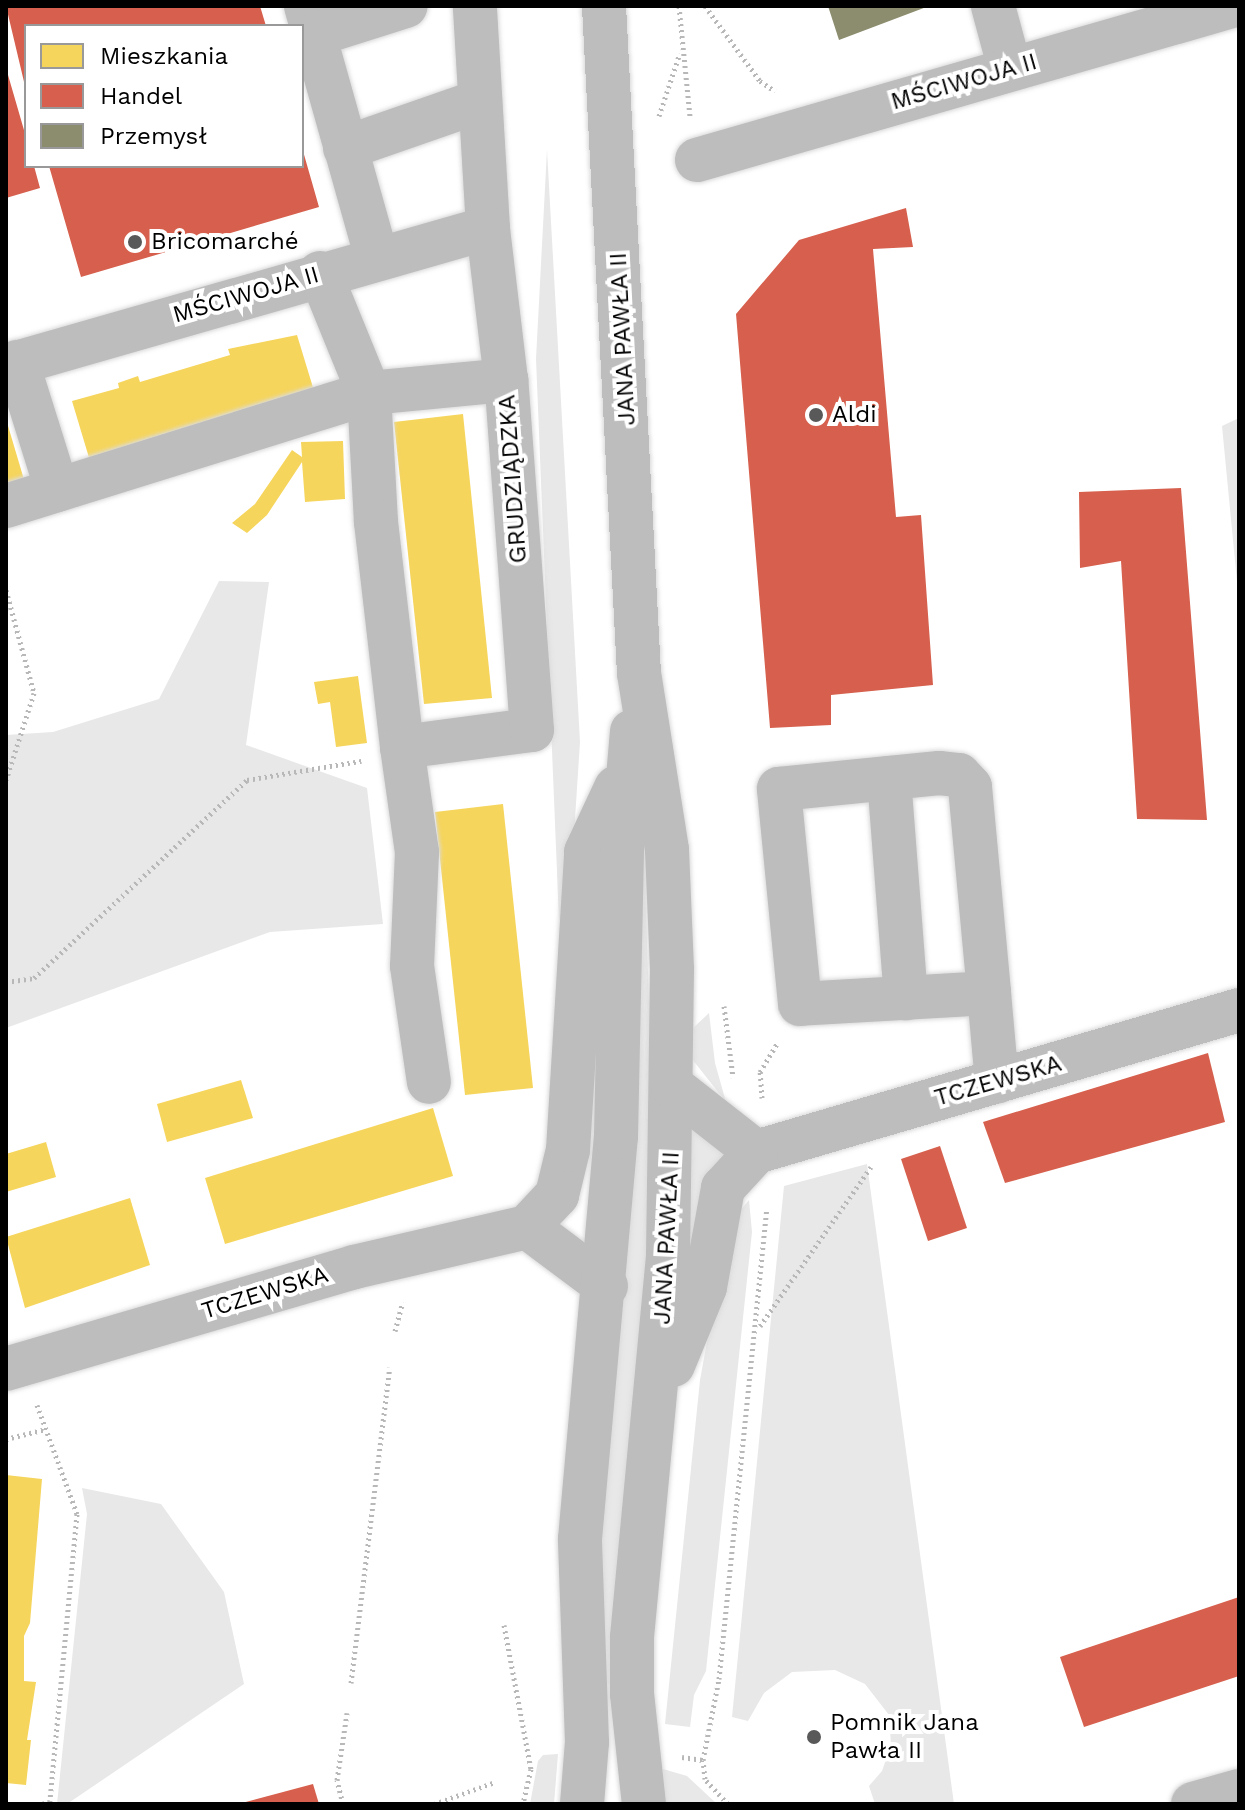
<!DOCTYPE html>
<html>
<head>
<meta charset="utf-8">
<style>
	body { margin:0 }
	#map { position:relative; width:1245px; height:1810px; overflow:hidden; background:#fff; font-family:"Work Sans",sans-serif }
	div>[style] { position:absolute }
	.green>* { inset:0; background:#e8e8e8 }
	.homes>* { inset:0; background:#f6d55c }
	.shops>* { inset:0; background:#d6604d }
	.industry>* { inset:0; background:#8c8c6e }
	.path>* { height:5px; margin-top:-2.5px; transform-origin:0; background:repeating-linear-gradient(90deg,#b8b8b8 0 2px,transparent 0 6px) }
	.roads { filter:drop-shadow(0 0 2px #dbdbdb) drop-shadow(0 0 2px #dbdbdb) }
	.minor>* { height:44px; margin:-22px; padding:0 22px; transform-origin:22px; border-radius:22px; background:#bdbdbd }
	.major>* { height:44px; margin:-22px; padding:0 22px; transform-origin:22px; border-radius:22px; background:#bdbdbd }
	.dots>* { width:22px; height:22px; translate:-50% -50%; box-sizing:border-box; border:4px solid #fff; border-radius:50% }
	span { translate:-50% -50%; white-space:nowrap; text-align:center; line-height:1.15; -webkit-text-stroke:8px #fff; paint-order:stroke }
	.street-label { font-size:24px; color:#000 }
	.poi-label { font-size:24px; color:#000 }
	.left { translate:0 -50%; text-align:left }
	.frame { position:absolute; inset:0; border:8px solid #000; pointer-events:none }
	.legend { position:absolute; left:24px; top:24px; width:280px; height:144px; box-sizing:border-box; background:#fff; border:2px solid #999; margin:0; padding:10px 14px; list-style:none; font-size:24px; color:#000 }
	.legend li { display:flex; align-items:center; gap:16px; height:40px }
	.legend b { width:40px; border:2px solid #999 }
</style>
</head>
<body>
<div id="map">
	<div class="green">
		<div style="clip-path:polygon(547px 150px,580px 742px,570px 896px,559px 921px,536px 359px)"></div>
		<div style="clip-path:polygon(1239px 418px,1239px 602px,1222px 426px)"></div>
		<div style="clip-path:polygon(219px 581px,269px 582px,246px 745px,367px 788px,383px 924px,270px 932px,6px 1028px,6px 735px,53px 732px,159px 699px)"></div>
		<div style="clip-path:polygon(644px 848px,654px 1159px,615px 1684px,601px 1684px,599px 1550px)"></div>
		<div style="clip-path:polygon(709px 1013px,715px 1063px,726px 1102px,692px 1059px,692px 1029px)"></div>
		<div style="clip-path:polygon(689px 1127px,731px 1146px,695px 1266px,685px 1235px)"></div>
		<div style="clip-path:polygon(867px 1164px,954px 1804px,875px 1804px,869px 1786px,882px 1771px,891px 1745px,889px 1715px,865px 1684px,835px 1670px,792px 1672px,764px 1693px,748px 1721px,732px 1717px,784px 1186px)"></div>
		<div style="clip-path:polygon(749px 1200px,752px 1232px,706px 1671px,694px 1695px,690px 1727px,665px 1724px,700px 1380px,718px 1281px,739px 1212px)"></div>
		<div style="clip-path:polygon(82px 1488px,161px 1504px,224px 1592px,244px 1684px,67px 1804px,57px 1804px,87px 1514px)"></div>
		<div style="clip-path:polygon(558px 1754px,554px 1804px,530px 1804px,538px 1761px,543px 1755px)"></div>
		<div style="clip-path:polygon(663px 1769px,687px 1776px,717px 1804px,663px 1804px)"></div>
	</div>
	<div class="homes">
		<div style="clip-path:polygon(297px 335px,315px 394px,90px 461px,72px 401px,119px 388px,118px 383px,138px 376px,140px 382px,230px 355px,228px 349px)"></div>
		<div style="clip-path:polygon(463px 414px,492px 698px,424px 704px,394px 422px)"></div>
		<div style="clip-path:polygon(6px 419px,25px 483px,6px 488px)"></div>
		<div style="clip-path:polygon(343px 441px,345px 499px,305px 502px,302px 462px,267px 515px,247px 533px,232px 523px,255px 504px,292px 450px,302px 457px,301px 442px)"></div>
		<div style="clip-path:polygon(358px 676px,367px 743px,336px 747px,330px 702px,318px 704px,314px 682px)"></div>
		<div style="clip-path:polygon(503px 804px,533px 1088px,465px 1095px,435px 812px)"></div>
		<div style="clip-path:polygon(241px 1080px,253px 1118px,167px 1142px,157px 1104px)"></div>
		<div style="clip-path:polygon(433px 1108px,453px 1176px,225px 1244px,205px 1178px)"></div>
		<div style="clip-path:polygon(46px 1142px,56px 1177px,6px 1192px,6px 1154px)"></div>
		<div style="clip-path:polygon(130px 1198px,150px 1265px,25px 1308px,6px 1237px)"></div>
		<div style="clip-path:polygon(6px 1475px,42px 1479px,30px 1623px,24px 1636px,24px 1681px,36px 1682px,27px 1740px,31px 1740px,26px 1785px,6px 1783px)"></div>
	</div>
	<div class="shops">
		<div style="clip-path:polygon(6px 6px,260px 6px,266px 26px,26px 26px,25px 86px)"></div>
		<div style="clip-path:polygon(6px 68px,26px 137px,26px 166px,34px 166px,40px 188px,6px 198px)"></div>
		<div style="clip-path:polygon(303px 151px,319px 207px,81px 277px,49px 166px,302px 166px)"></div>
		<div style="clip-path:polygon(906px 208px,913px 247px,873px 249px,896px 517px,921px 515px,933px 685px,831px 695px,831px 725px,770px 728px,736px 314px,799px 240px)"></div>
		<div style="clip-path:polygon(1181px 488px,1207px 820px,1137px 819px,1121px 561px,1080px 568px,1079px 492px)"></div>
		<div style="clip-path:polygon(1208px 1053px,1225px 1122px,1005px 1183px,983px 1122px)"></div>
		<div style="clip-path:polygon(940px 1146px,967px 1228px,928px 1241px,901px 1159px)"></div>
		<div style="clip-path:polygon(1239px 1597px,1239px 1676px,1084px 1727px,1060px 1657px)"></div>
		<div style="clip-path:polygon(313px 1784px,319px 1804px,242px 1804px,242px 1803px)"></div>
	</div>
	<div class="industry">
		<div style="clip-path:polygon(828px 6px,929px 6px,839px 40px)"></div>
	</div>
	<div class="path">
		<div style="left:679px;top:6px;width:111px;rotate:84.3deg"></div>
		<div style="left:705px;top:6px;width:93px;rotate:53.7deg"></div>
		<div style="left:760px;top:81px;width:18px;rotate:34deg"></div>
		<div style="left:659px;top:116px;width:66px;rotate:-71.6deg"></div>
		<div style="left:6px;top:590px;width:107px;rotate:74.8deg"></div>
		<div style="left:34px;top:693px;width:91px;rotate:107.8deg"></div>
		<div style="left:6px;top:982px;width:28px;rotate:-8deg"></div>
		<div style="left:34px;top:978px;width:291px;rotate:-42.9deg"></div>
		<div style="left:247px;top:780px;width:116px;rotate:-9.5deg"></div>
		<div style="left:724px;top:1006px;width:72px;rotate:82.8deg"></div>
		<div style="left:762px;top:1098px;width:26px;rotate:-94deg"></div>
		<div style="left:760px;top:1072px;width:35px;rotate:-59deg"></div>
		<div style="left:760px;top:1326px;width:194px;rotate:-55.1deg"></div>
		<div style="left:395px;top:1331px;width:30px;rotate:-75deg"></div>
		<div style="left:37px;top:1405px;width:116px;rotate:69.8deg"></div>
		<div style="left:77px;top:1514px;width:289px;rotate:95.4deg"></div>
		<div style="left:50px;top:1802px;width:9px;rotate:167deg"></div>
		<div style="left:6px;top:1439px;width:41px;rotate:-14deg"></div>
		<div style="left:504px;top:1625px;width:147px;rotate:79.4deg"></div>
		<div style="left:531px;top:1769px;width:36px;rotate:103deg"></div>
		<div style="left:351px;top:1683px;width:318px;rotate:-83deg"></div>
		<div style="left:682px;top:1757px;width:21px;rotate:8deg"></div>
		<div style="left:343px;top:1804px;width:25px;rotate:-104deg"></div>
		<div style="left:337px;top:1780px;width:68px;rotate:-81.5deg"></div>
		<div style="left:434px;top:1804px;width:65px;rotate:-19.8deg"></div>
		<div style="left:728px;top:1804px;width:34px;rotate:-133deg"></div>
		<div style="left:705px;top:1779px;width:19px;rotate:-96deg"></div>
		<div style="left:703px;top:1760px;width:83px;rotate:-78.8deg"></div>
		<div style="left:719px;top:1679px;width:471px;rotate:-84.2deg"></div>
	</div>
	<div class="roads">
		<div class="minor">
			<div style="left:306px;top:6px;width:262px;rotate:74.3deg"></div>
			<div style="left:993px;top:6px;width:65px;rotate:74.9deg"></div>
			<div style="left:314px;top:35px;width:96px;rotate:-17.5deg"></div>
			<div style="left:345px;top:148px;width:143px;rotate:-19.2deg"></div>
			<div style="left:697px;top:160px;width:557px;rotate:-16.06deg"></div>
			<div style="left:320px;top:273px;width:130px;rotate:67.8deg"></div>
			<div style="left:369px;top:393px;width:129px;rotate:86.9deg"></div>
			<div style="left:376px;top:522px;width:226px;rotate:83.4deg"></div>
			<div style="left:402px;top:747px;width:131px;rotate:-7.5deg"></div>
			<div style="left:532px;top:730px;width:351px;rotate:-94.2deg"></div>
			<div style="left:506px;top:380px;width:153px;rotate:-96.8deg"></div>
			<div style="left:488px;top:228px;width:222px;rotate:-93.4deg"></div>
			<div style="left:17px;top:362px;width:134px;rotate:72.6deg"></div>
			<div style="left:6px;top:366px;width:501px;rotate:-15.98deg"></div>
			<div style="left:6px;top:506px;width:380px;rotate:-17.3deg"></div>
			<div style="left:369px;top:393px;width:138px;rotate:-5.4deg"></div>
			<div style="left:402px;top:747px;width:106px;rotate:81.9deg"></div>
			<div style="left:417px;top:852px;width:114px;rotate:92.5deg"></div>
			<div style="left:412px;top:966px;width:117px;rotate:81.7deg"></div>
			<div style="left:889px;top:778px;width:221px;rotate:85.6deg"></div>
			<div style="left:989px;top:993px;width:189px;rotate:176.7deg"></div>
			<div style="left:800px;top:1004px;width:216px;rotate:-95.6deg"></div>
			<div style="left:779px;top:789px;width:161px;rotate:-5.7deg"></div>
			<div style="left:939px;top:773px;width:20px;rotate:6deg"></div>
			<div style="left:959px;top:775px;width:16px;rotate:47deg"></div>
			<div style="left:970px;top:787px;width:207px;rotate:84.7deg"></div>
			<div style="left:989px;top:993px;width:89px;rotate:84.9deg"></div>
			<div style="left:756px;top:1152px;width:503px;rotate:-16.38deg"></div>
			<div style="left:6px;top:1369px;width:363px;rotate:-16.3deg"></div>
			<div style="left:354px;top:1267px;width:178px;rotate:-13deg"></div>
		</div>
		<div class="major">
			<div style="left:604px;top:6px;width:668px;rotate:87deg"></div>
			<div style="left:639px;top:673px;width:179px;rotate:81deg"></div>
			<div style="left:667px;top:850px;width:119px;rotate:87.6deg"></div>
			<div style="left:672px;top:969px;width:287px;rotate:90.8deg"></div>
			<div style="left:668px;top:1256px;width:384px;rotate:95.4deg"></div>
			<div style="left:632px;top:1638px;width:56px;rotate:90deg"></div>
			<div style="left:632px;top:1694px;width:111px;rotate:83.8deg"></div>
			<div style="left:606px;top:1286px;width:99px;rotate:-143.2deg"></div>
			<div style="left:527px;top:1227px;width:44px;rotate:-46.8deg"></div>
			<div style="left:557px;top:1195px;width:46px;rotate:-76.3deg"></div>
			<div style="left:568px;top:1150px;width:299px;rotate:-86.5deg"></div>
			<div style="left:586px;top:852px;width:71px;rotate:-64.9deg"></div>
			<div style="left:673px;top:1365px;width:84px;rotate:-67.7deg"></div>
			<div style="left:705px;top:1287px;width:101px;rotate:-79.7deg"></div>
			<div style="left:723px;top:1188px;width:49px;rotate:-47.5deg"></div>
			<div style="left:756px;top:1152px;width:105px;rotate:-141.9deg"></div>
			<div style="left:582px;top:1804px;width:62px;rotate:-85.4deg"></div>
			<div style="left:587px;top:1742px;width:203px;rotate:-92deg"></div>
			<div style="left:580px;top:1539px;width:404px;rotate:-84.9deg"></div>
			<div style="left:616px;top:1137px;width:289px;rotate:-88.8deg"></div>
			<div style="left:622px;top:848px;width:117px;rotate:-85.1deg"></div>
			<div style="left:1193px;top:1804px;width:48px;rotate:-15.8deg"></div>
		</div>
	</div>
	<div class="dots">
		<div style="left:135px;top:242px;background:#595959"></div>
		<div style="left:816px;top:415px;background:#595959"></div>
		<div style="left:814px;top:1737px;background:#595959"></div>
	</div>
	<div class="street-label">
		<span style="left:964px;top:82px;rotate:-16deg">MŚCIWOJA II</span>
		<span style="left:246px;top:295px;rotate:-16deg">MŚCIWOJA II</span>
		<span style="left:623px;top:339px;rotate:-93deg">JANA PAWŁA II</span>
		<span style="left:513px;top:479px;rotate:-94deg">GRUDZIĄDZKA</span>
		<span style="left:998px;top:1081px;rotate:-16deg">TCZEWSKA</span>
		<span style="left:667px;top:1238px;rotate:-87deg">JANA PAWŁA II</span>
		<span style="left:265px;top:1293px;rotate:-17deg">TCZEWSKA</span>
	</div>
	<div class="poi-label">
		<span class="left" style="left:151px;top:242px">Bricomarché</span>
		<span class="left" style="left:832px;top:415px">Aldi</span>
		<span class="left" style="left:830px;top:1737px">Pomnik Jana<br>Pawła II</span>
	</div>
	<div class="frame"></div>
	<ul class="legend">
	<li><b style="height:22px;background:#f6d55c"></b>Mieszkania</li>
	<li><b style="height:22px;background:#d6604d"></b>Handel</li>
	<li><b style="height:22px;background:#8c8c6e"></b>Przemysł</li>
	</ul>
</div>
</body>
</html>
